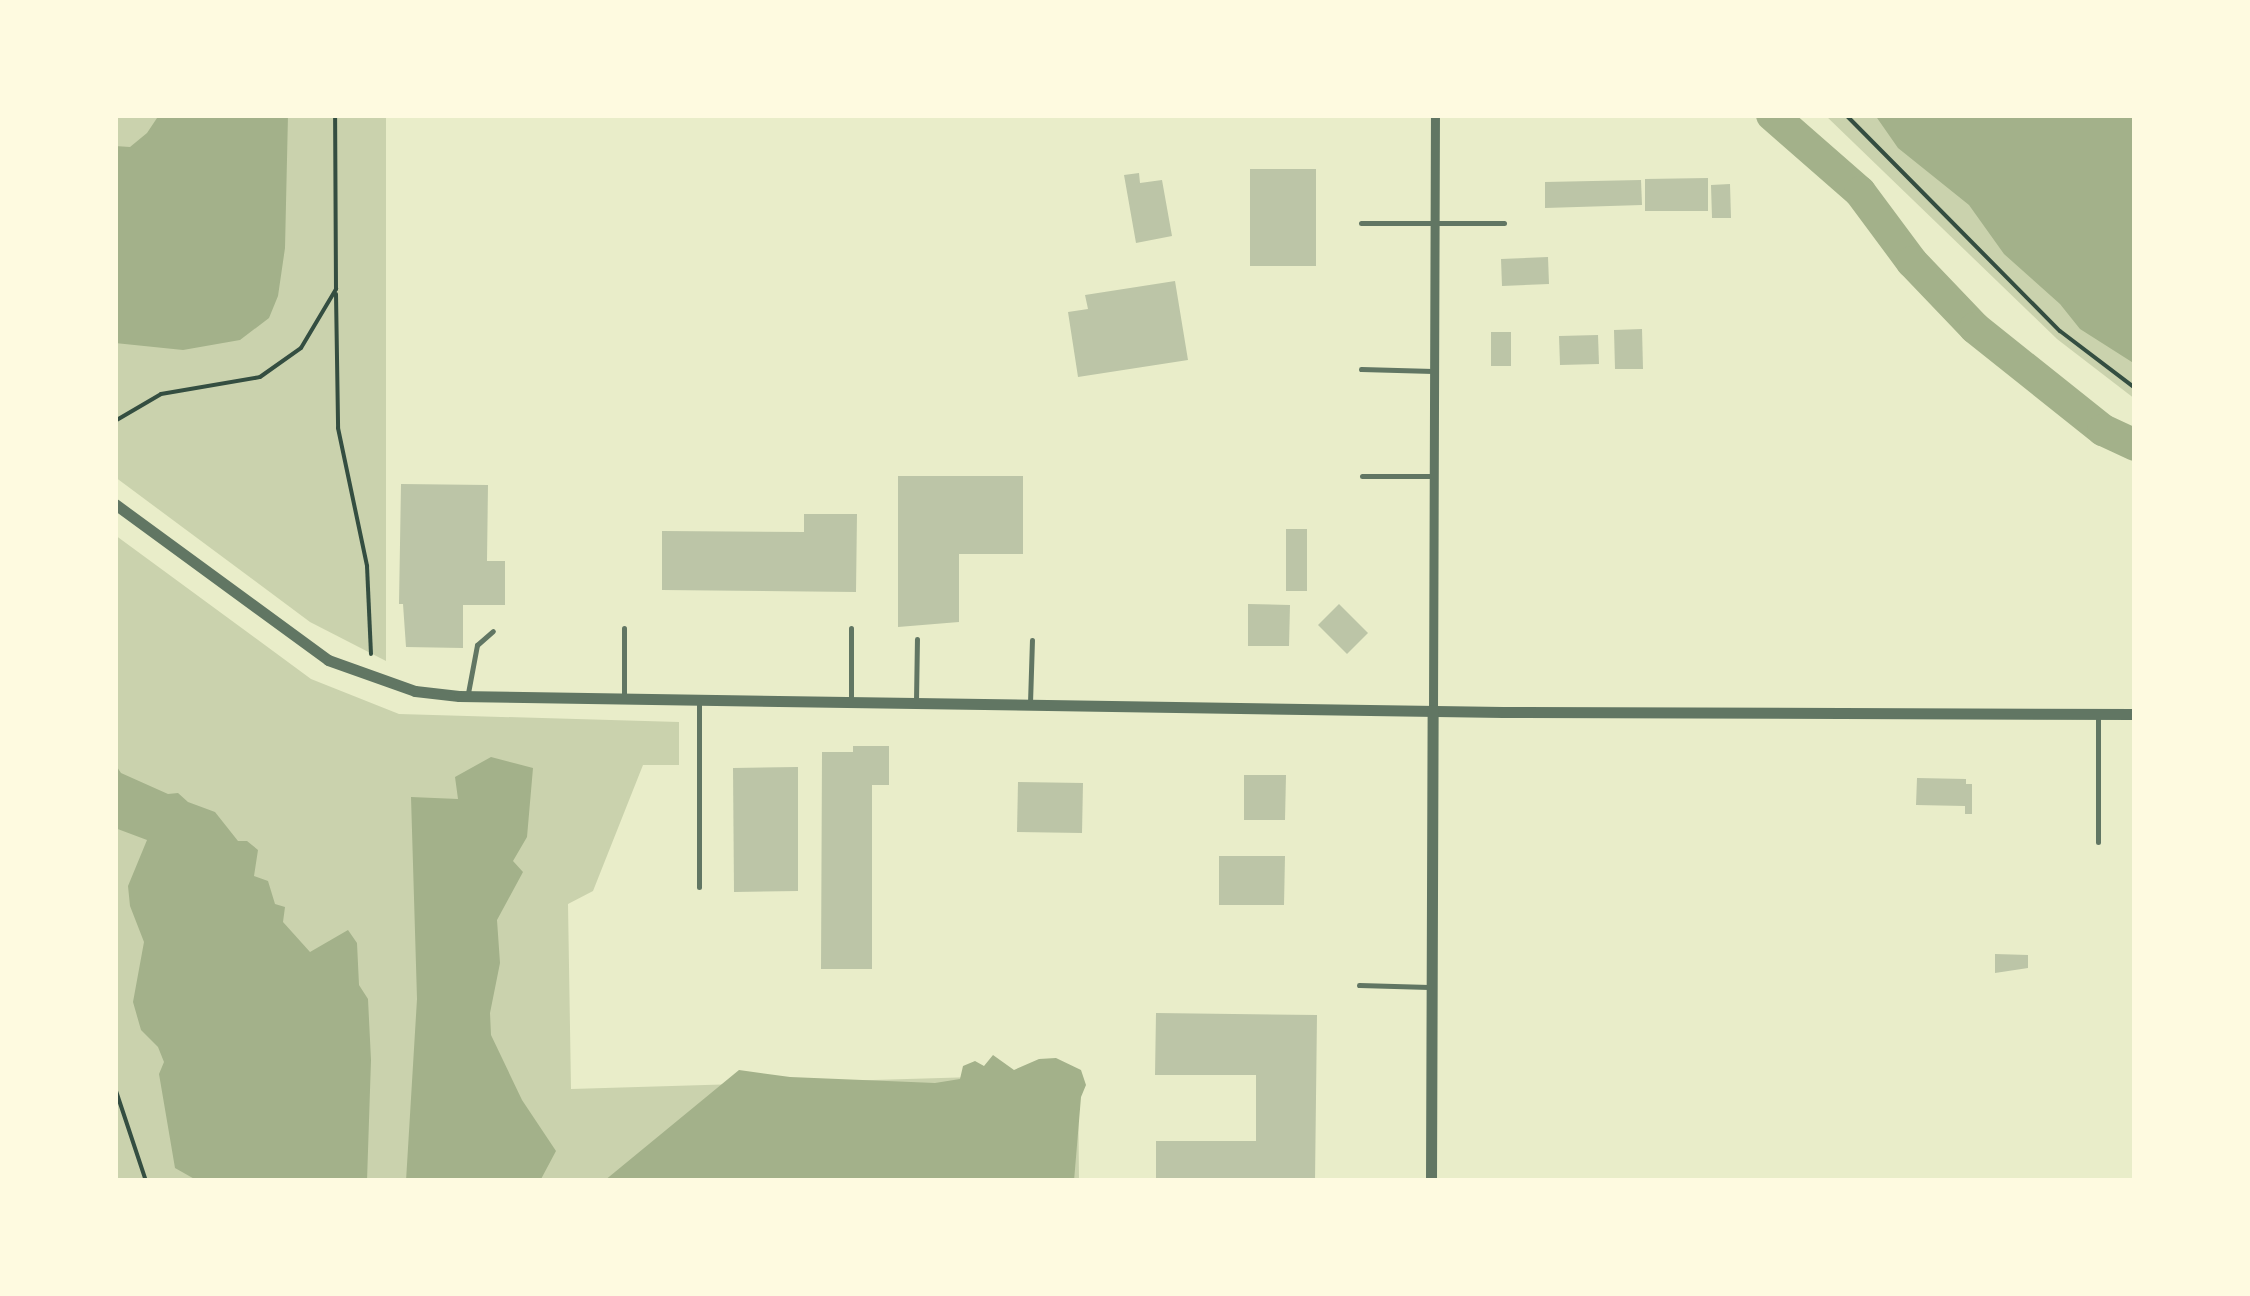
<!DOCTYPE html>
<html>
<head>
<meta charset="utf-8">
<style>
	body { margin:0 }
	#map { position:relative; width:2250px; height:1296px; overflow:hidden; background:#e9edc9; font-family:"Exo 2",sans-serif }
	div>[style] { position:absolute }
	.green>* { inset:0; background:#cad2ad }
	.water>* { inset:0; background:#a3b18a }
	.river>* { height:32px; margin:-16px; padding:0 16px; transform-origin:16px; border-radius:16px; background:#a3b18a }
	.building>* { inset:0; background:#bcc5a7 }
	.path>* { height:4px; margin:-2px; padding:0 2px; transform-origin:2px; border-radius:2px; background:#344e41 }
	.service>* { height:5px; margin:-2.5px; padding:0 2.5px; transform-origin:2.5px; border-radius:2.5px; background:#617663 }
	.minor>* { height:9px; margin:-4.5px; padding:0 4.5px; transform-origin:4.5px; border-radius:4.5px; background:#617663 }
	.tertiary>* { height:11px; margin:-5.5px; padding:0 5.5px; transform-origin:5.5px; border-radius:5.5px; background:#617663 }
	span { translate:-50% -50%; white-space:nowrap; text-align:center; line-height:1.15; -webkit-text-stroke:8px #fefae0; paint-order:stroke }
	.frame { position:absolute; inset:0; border:118px solid #fefae0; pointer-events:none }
</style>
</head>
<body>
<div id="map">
	<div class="green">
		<div style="clip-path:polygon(115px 115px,386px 115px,386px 661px,310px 622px,115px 477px)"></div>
		<div style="clip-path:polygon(1825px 115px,2135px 115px,2135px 399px,2057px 339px)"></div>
		<div style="clip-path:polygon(115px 535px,311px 679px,399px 714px,679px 722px,679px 765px,643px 765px,593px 891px,568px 904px,571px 1089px,1078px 1074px,1079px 1181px,115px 1181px)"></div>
	</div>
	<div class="water">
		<div style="clip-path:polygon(159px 115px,288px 115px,285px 248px,278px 296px,269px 318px,240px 340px,183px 350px,115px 343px,115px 146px,130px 147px,147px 133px)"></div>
		<div style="clip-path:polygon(1875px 115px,2135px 115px,2135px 364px,2080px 329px,2060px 304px,2004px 254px,1969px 205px,1898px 148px)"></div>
		<div style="clip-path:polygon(491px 757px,533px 768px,527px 837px,513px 861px,523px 872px,497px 920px,500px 963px,490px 1013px,491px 1035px,522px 1100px,556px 1151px,540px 1181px,406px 1181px,417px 999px,411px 797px,458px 799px,455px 777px)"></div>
		<div style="clip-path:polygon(115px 764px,121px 773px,168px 794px,178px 793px,188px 802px,215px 812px,238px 841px,247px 841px,258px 850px,254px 876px,268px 881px,275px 904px,285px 907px,283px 922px,310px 952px,348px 930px,357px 943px,359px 985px,368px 999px,371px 1060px,367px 1181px,198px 1181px,175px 1168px,159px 1074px,164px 1062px,158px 1047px,141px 1030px,133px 1002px,144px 942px,130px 906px,128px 886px,147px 840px,115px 828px)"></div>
		<div style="clip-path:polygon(993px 1055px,1014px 1070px,1039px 1059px,1056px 1058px,1081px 1070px,1086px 1085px,1081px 1097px,1074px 1181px,604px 1181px,739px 1070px,790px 1077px,935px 1083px,960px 1079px,963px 1066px,975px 1061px,984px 1066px)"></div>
	</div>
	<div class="river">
		<div style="left:1772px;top:115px;width:117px;rotate:41.2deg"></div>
		<div style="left:1860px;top:192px;width:87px;rotate:53.4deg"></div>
		<div style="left:1912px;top:262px;width:91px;rotate:46.3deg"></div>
		<div style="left:1975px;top:328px;width:164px;rotate:38.6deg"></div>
		<div style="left:2103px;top:430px;width:35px;rotate:25deg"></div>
	</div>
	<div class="building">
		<div style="clip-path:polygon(1250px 169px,1316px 169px,1316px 266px,1250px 266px)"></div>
		<div style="clip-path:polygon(1139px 173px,1140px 183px,1162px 180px,1172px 236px,1136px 243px,1124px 175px)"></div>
		<div style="clip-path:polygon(1708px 178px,1708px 211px,1645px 211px,1645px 179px)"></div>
		<div style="clip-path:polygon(1641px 180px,1642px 205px,1545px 208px,1545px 182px)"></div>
		<div style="clip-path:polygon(1730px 184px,1731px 218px,1712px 218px,1711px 185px)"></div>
		<div style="clip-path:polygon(1548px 257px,1549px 284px,1502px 286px,1501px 259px)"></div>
		<div style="clip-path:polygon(1175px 281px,1188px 360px,1078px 377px,1068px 312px,1088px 309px,1085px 295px)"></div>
		<div style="clip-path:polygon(1642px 329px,1643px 369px,1615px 369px,1614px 330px)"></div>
		<div style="clip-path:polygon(1491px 332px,1511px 332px,1511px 366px,1491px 366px)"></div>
		<div style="clip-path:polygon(1598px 335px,1599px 364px,1560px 365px,1559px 336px)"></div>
		<div style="clip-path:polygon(898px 476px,1023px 476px,1023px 554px,959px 554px,959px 622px,898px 627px)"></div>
		<div style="clip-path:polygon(401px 484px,488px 485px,487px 561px,505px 561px,505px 605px,463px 605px,463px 648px,406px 647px,403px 604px,399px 604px)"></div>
		<div style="clip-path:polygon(804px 514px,857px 514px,856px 592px,662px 590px,662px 531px,804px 532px)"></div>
		<div style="clip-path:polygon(1286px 529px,1307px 529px,1307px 591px,1286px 591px)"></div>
		<div style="clip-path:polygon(1248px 604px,1290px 605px,1289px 646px,1248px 646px)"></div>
		<div style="clip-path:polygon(1339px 604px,1368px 633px,1347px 654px,1318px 625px)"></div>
		<div style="clip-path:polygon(853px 746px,889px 746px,889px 785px,872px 785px,872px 969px,821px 969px,822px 752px,853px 752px)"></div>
		<div style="clip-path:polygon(798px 767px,798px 891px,734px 892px,733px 768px)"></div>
		<div style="clip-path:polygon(1244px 775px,1286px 775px,1285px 820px,1244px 820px)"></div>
		<div style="clip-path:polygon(1917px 778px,1966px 779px,1966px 784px,1972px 784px,1972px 814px,1965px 814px,1965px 806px,1916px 805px)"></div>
		<div style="clip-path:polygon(1018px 782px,1083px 783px,1082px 833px,1017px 832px)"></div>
		<div style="clip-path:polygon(1219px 856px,1285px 856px,1284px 905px,1219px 905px)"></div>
		<div style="clip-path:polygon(1995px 954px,2028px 955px,2028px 968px,1995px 973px)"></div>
		<div style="clip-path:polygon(1156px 1013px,1317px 1015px,1315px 1181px,1156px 1181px,1156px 1141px,1256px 1141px,1256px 1075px,1155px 1075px)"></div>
	</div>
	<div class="path">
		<div style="left:1846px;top:115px;width:304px;rotate:45.3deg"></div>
		<div style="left:2060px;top:331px;width:94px;rotate:37.2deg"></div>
		<div style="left:336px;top:294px;width:134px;rotate:89.1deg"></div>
		<div style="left:338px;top:428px;width:141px;rotate:78.1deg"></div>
		<div style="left:367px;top:566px;width:88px;rotate:87.4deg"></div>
		<div style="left:115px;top:421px;width:53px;rotate:-30.4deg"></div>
		<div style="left:161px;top:394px;width:100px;rotate:-9.7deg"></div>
		<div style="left:260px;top:377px;width:50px;rotate:-35.3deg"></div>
		<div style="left:301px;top:348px;width:69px;rotate:-59.3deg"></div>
		<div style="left:336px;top:289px;width:174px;rotate:-90.3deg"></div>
		<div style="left:115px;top:1088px;width:98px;rotate:71.6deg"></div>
	</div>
	<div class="service">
		<div style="left:1361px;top:223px;width:143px"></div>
		<div style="left:1361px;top:369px;width:72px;rotate:1.6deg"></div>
		<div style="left:1362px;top:476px;width:72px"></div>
		<div style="left:851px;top:628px;width:72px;rotate:90deg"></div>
		<div style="left:468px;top:693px;width:49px;rotate:-79.4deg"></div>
		<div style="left:477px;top:645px;width:21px;rotate:-41deg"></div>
		<div style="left:624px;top:695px;width:67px;rotate:-90deg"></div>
		<div style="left:916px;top:701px;width:62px;rotate:-89.1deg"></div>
		<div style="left:1030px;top:703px;width:63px;rotate:-88.2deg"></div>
		<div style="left:2098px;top:717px;width:125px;rotate:90deg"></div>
		<div style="left:699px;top:887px;width:186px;rotate:-90deg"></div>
		<div style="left:1359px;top:985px;width:70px;rotate:1.6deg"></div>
	</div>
	<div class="minor">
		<div style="left:1433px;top:710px;width:595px;rotate:-89.81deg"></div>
	</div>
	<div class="tertiary">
		<div style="left:115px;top:504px;width:264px;rotate:36.2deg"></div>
		<div style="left:328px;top:660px;width:92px;rotate:19.6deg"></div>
		<div style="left:415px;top:691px;width:44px;rotate:6.5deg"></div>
		<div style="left:459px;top:696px;width:1044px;rotate:0.88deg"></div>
		<div style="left:1503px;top:712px;width:632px;rotate:0.18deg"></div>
		<div style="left:1431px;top:1181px;width:471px;rotate:-89.8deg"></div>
	</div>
	<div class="frame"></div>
</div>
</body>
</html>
